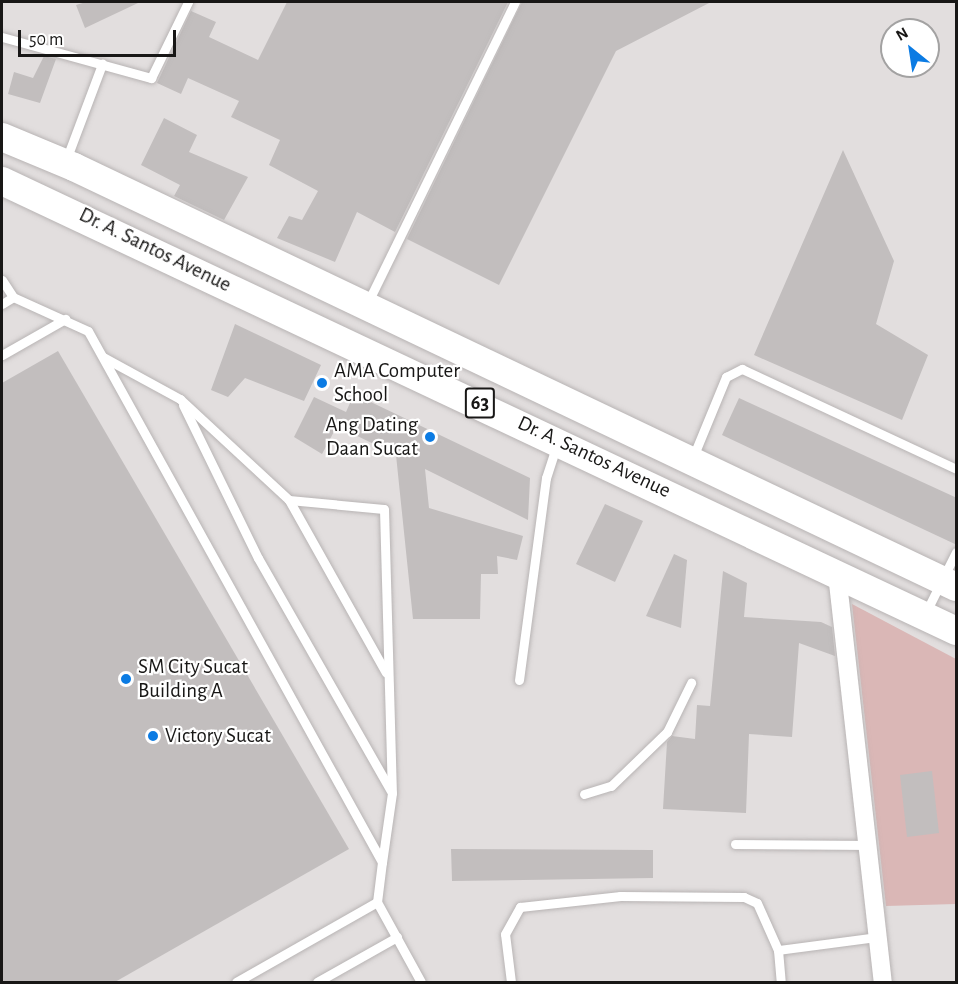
<!DOCTYPE html>
<html>
<head>
<meta charset="utf-8">
<style>
	body { margin:0 }
	#map { position:relative; width:958px; height:984px; overflow:hidden; background:#e2dede; font-family:"Alegreya Sans",sans-serif }
	div>[style] { position:absolute }
	.green>* { inset:0; background:#dab7b6 }
	.building>* { inset:0; background:#c2bebe }
	.roads { filter:drop-shadow(0 0 2px #b8b4b4) drop-shadow(0 0 2px #b8b4b4) }
	.service>* { height:9px; margin:-4.5px; padding:0 4.5px; transform-origin:4.5px; border-radius:4.5px; background:#fff }
	.minor>* { height:18px; margin:-9px; padding:0 9px; transform-origin:9px; border-radius:9px; background:#fff }
	.primary>* { height:28px; margin:-14px; padding:0 14px; transform-origin:14px; border-radius:14px; background:#fff }
	.dots>* { width:16px; height:16px; translate:-50% -50%; box-sizing:border-box; border:3px solid #fff; border-radius:50% }
	span { translate:-50% -50%; white-space:nowrap; text-align:center; line-height:1.15; -webkit-text-stroke:4.5px #fff; paint-order:stroke }
	.shield-label span { padding:2px 4px; background:#fff; border:2px solid; border-radius:4px; -webkit-text-stroke-width:0 }
	.shield-label { font-size:20px; color:#181716; font-weight:700 }
	.street-label { font-size:21px; color:#181716 }
	.poi-label { font-size:21px; color:#181716 }
	.left { translate:0 -50%; text-align:left }
	.right { translate:-100% -50%; text-align:right }
	.frame { position:absolute; inset:0; border:3px solid #181716; pointer-events:none }
	.north { position:absolute; left:880px; top:18px; width:60px; height:60px; box-sizing:border-box; background:#fff; border:2px solid #a3a2a2; border-radius:50%; rotate:330deg; font-size:16px; font-weight:700; line-height:24px; text-align:center; color:#181716 }
	.north::after { content:''; display:block; margin:auto; width:21px; height:27px; background:#0b7be3; clip-path:polygon(50% 0,100% 100%,50% 72%,0 100%) }
	.scale { position:absolute; left:18px; top:30px; width:158px; height:27px; box-sizing:border-box; border:3px solid #181716; border-top:0; padding-left:8px; font-size:18px; line-height:21px; white-space:nowrap; color:#181716; -webkit-text-stroke:4px #fff; paint-order:stroke }
</style>
</head>
<body>
<div id="map">
	<div class="green">
		<div style="clip-path:polygon(852px 604px,956px 659px,956px 904px,886px 906px)"></div>
	</div>
	<div class="building">
		<div style="clip-path:polygon(86px 2px,138px 2px,138px 3px,85px 28px,76px 5px)"></div>
		<div style="clip-path:polygon(287px 2px,508px 2px,395px 232px,357px 212px,335px 262px,277px 238px,289px 216px,302px 220px,318px 191px,269px 165px,280px 140px,231px 117px,239px 101px,188px 78px,181px 94px,157px 83px,191px 11px,216px 22px,209px 37px,258px 60px)"></div>
		<div style="clip-path:polygon(522px 2px,711px 2px,616px 51px,499px 285px,407px 239px)"></div>
		<div style="clip-path:polygon(44px 56px,56px 59px,40px 103px,8px 94px,14px 72px,33px 78px)"></div>
		<div style="clip-path:polygon(164px 118px,197px 135px,189px 152px,248px 177px,224px 220px,174px 196px,180px 185px,141px 165px)"></div>
		<div style="clip-path:polygon(843px 150px,894px 261px,876px 324px,928px 355px,902px 420px,754px 355px)"></div>
		<div style="clip-path:polygon(235px 324px,321px 365px,304px 401px,245px 378px,228px 397px,211px 390px)"></div>
		<div style="clip-path:polygon(58px 351px,349px 849px,115px 982px,2px 982px,2px 383px)"></div>
		<div style="clip-path:polygon(354px 394px,530px 478px,528px 520px,425px 469px,429px 508px,523px 536px,517px 560px,497px 556px,498px 574px,481px 574px,480px 619px,413px 619px,396px 455px,337px 426px,322px 454px,294px 437px,314px 397px,346px 412px)"></div>
		<div style="clip-path:polygon(739px 398px,957px 498px,957px 545px,722px 435px)"></div>
		<div style="clip-path:polygon(605px 504px,643px 521px,615px 582px,576px 564px)"></div>
		<div style="clip-path:polygon(674px 554px,687px 560px,681px 628px,646px 616px)"></div>
		<div style="clip-path:polygon(723px 571px,747px 583px,744px 617px,821px 622px,832px 627px,835px 656px,799px 643px,792px 737px,749px 734px,746px 813px,663px 809px,667px 742px,672px 736px,695px 739px,697px 705px,710px 706px)"></div>
		<div style="clip-path:polygon(932px 771px,939px 833px,907px 837px,900px 775px)"></div>
		<div style="clip-path:polygon(451px 849px,653px 850px,653px 878px,452px 881px)"></div>
	</div>
	<div class="roads">
		<div class="service">
			<div style="left:2px;top:37px;width:155px;rotate:15.4deg"></div>
			<div style="left:151px;top:78px;width:85px;rotate:-64deg"></div>
			<div style="left:66px;top:160px;width:103px;rotate:-69.4deg"></div>
			<div style="left:2px;top:280px;width:20px;rotate:57deg"></div>
			<div style="left:13px;top:297px;width:82px;rotate:24.4deg"></div>
			<div style="left:88px;top:331px;width:607px;rotate:61.03deg"></div>
			<div style="left:382px;top:862px;width:40px;rotate:97.1deg"></div>
			<div style="left:377px;top:902px;width:162px;rotate:150.4deg"></div>
			<div style="left:2px;top:304px;width:13px;rotate:-32deg"></div>
			<div style="left:367px;top:304px;width:336px;rotate:-63.9deg"></div>
			<div style="left:2px;top:355px;width:73px;rotate:-29.7deg"></div>
			<div style="left:103px;top:357px;width:88px;rotate:28.6deg"></div>
			<div style="left:180px;top:399px;width:149px;rotate:42.8deg"></div>
			<div style="left:289px;top:500px;width:95px;rotate:5.4deg"></div>
			<div style="left:384px;top:509px;width:284px;rotate:88.4deg"></div>
			<div style="left:392px;top:793px;width:70px;rotate:98.2deg"></div>
			<div style="left:183px;top:405px;width:170px;rotate:63.9deg"></div>
			<div style="left:258px;top:558px;width:268px;rotate:60.3deg"></div>
			<div style="left:693px;top:457px;width:87px;rotate:-67.6deg"></div>
			<div style="left:726px;top:377px;width:18px;rotate:-27deg"></div>
			<div style="left:742px;top:369px;width:236px;rotate:25deg"></div>
			<div style="left:289px;top:500px;width:198px;rotate:60.7deg"></div>
			<div style="left:925px;top:614px;width:69px;rotate:-63.4deg"></div>
			<div style="left:519px;top:680px;width:204px;rotate:-82.4deg"></div>
			<div style="left:546px;top:478px;width:35px;rotate:-72deg"></div>
			<div style="left:584px;top:794px;width:28px;rotate:-17deg"></div>
			<div style="left:611px;top:786px;width:78px;rotate:-44deg"></div>
			<div style="left:667px;top:732px;width:55px;rotate:-63.9deg"></div>
			<div style="left:735px;top:844px;width:132px;rotate:0.4deg"></div>
			<div style="left:377px;top:902px;width:91px;rotate:61.2deg"></div>
			<div style="left:778px;top:950px;width:100px;rotate:-7.5deg"></div>
			<div style="left:317px;top:982px;width:92px;rotate:-29.4deg"></div>
			<div style="left:511px;top:982px;width:48px;rotate:-97.1deg"></div>
			<div style="left:505px;top:934px;width:31px;rotate:-61deg"></div>
			<div style="left:520px;top:907px;width:101px;rotate:-6.3deg"></div>
			<div style="left:620px;top:896px;width:124px;rotate:0.5deg"></div>
			<div style="left:744px;top:897px;width:14px;rotate:25deg"></div>
			<div style="left:757px;top:903px;width:51px;rotate:65.9deg"></div>
			<div style="left:778px;top:950px;width:32px;rotate:85deg"></div>
		</div>
		<div class="minor">
			<div style="left:837px;top:574px;width:411px;rotate:83.6deg"></div>
		</div>
		<div class="primary">
			<div style="left:2px;top:137px;width:78px;rotate:22.6deg"></div>
			<div style="left:74px;top:167px;width:977px;rotate:25.46deg"></div>
			<div style="left:2px;top:181px;width:1055px;rotate:25.25deg"></div>
		</div>
	</div>
	<div class="dots">
		<div style="left:322px;top:383px;background:#0b7be3"></div>
		<div style="left:430px;top:437px;background:#0b7be3"></div>
		<div style="left:126px;top:679px;background:#0b7be3"></div>
		<div style="left:153px;top:736px;background:#0b7be3"></div>
	</div>
	<div class="shield-label">
		<span style="left:480px;top:403px">63</span>
	</div>
	<div class="street-label">
		<span style="left:155px;top:250px;rotate:26deg">Dr. A. Santos Avenue</span>
		<span style="left:594px;top:457px;rotate:25deg">Dr. A. Santos Avenue</span>
	</div>
	<div class="poi-label">
		<span class="left" style="left:334px;top:383px">AMA Computer<br>School</span>
		<span class="right" style="left:418px;top:437px">Ang Dating<br>Daan Sucat</span>
		<span class="left" style="left:138px;top:679px">SM City Sucat<br>Building A</span>
		<span class="left" style="left:165px;top:736px">Victory Sucat</span>
	</div>
	<div class="frame"></div>
	<div class="north">N</div>
	<div class="scale">50 m</div>
</div>
</body>
</html>
